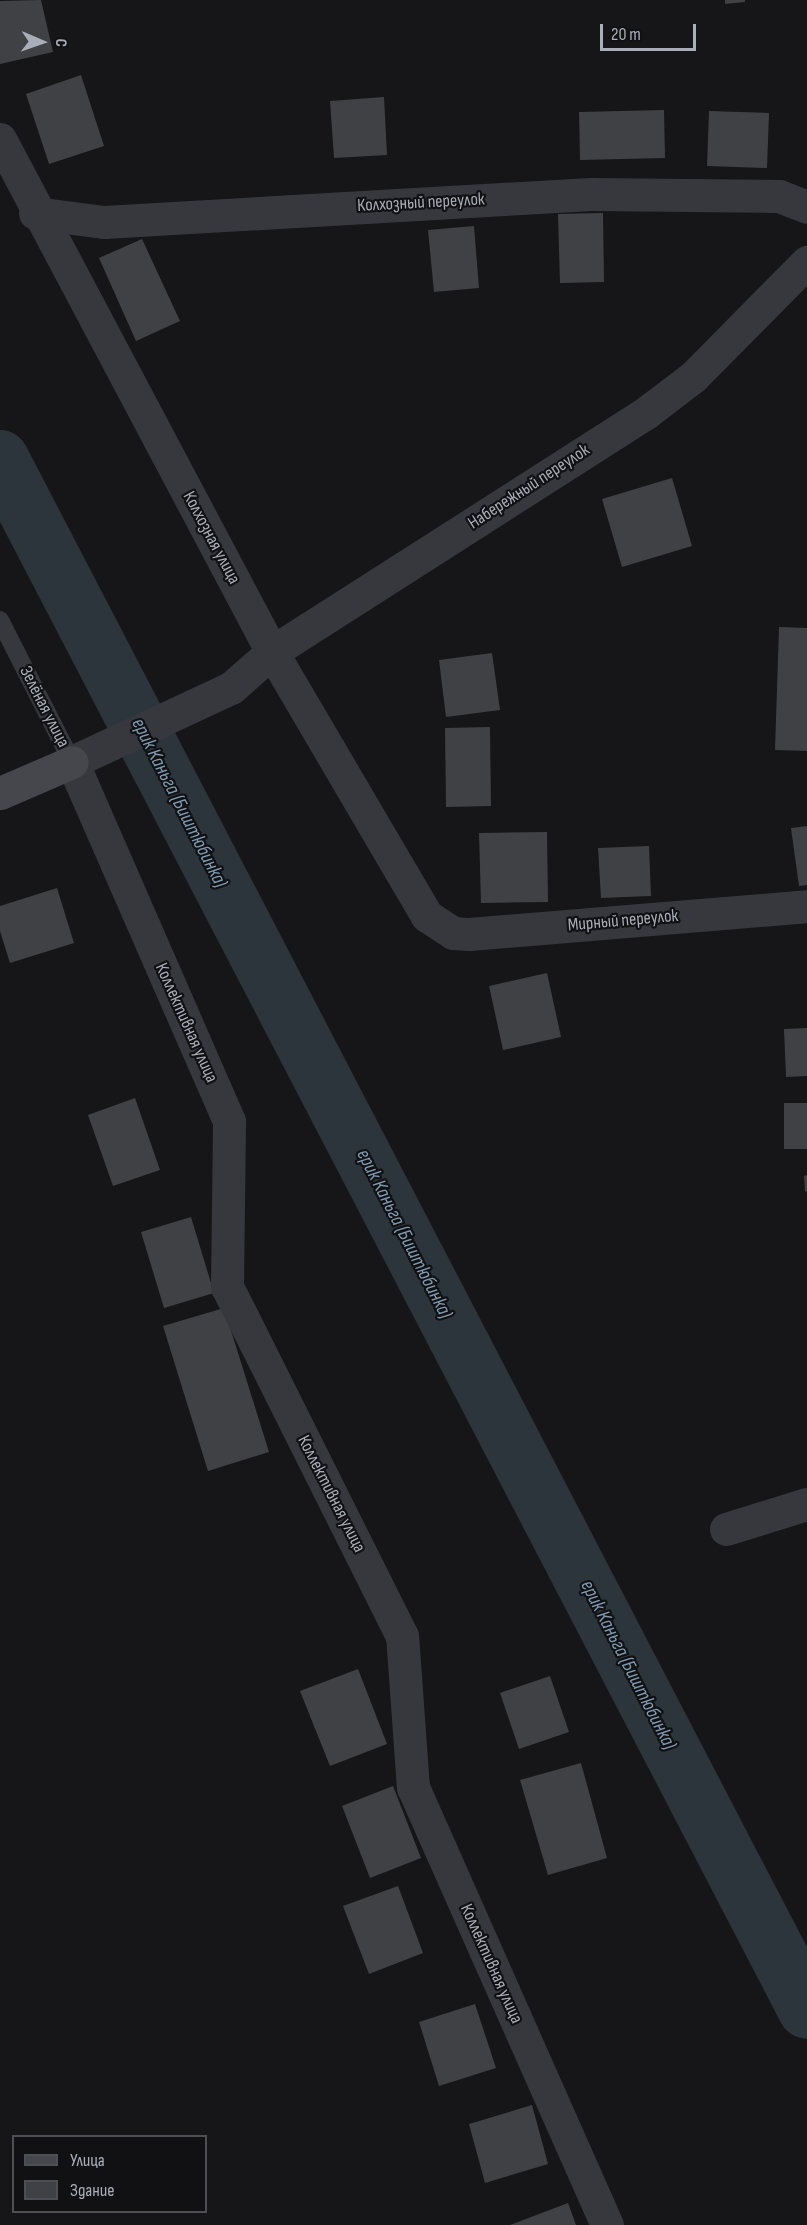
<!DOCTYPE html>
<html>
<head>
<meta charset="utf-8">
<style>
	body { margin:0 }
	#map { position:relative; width:807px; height:2225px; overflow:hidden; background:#161618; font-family:"Sofia Sans Condensed",sans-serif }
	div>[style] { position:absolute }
	.river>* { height:58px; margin:-29px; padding:0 29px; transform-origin:29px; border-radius:29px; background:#2c353c }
	.building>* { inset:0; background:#404145 }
	.lane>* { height:18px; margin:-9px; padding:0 9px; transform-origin:9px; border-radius:9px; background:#37383d }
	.street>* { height:33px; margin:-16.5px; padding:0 16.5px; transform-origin:16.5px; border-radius:16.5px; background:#37383d }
	.secondary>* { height:33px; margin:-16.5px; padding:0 16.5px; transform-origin:16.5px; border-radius:16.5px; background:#45474d }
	span { translate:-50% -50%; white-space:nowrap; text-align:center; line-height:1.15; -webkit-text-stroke:4.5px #111113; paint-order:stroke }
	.street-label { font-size:18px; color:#a8adb8 }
	.water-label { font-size:20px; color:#7f9bb3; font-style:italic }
	.legend { position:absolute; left:12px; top:2135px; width:195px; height:78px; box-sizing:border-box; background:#111113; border:2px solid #4d4f55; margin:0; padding:8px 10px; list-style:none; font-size:18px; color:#a8adb8 }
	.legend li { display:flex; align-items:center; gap:12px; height:30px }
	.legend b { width:30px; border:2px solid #4d4f55 }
	.north { position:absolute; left:12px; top:12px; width:60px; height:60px; -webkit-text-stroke:4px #111113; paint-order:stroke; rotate:92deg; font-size:16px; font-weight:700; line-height:24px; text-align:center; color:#a8adb8 }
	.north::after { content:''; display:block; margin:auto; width:21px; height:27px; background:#a8adb8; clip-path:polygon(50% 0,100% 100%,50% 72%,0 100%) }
	.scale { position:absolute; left:600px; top:24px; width:96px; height:27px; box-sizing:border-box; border:3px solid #a8adb8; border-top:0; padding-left:8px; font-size:18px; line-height:21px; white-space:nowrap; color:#a8adb8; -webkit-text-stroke:4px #111113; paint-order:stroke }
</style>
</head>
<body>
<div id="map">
	<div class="river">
		<div style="left:0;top:459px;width:1748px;rotate:62.51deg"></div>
	</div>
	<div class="building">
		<div style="clip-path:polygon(41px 0,53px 52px,0 64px,0 1px)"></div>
		<div style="clip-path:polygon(725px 0,745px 0,745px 2px,725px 4px)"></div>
		<div style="clip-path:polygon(81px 75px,104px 146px,49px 164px,26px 94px)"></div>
		<div style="clip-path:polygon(384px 97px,387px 155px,334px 158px,330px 101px)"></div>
		<div style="clip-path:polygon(664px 110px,665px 158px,580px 160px,579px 112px)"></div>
		<div style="clip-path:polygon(709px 111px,769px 113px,767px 168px,707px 166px)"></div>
		<div style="clip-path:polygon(603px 213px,604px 282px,560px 283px,558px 214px)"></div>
		<div style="clip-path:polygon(474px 226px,479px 288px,434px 292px,428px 230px)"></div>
		<div style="clip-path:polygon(142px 239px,180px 321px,136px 341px,99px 258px)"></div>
		<div style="clip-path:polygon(672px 478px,692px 546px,622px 567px,602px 499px)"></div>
		<div style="clip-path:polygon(779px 627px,807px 628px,807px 751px,775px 750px)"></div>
		<div style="clip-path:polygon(492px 653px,500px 710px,446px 717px,439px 660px)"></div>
		<div style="clip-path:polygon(490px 727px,491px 806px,446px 807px,445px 728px)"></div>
		<div style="clip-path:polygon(807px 826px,807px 885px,799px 886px,791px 828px)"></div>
		<div style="clip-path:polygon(547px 832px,548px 902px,481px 903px,479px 833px)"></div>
		<div style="clip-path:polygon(649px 846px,651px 896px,601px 898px,598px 848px)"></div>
		<div style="clip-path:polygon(57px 888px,74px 943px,10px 963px,0 931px,0 906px)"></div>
		<div style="clip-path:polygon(547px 973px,561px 1037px,503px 1050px,489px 986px)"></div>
		<div style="clip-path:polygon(807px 1028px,807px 1076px,786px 1077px,784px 1029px)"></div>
		<div style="clip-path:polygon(135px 1098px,160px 1170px,113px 1186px,88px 1115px)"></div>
		<div style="clip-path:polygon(784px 1103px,807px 1103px,807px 1149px,784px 1149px)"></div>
		<div style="clip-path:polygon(807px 1175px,807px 1191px,805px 1192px,804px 1176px)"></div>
		<div style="clip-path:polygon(191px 1217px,214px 1293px,164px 1308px,141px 1232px)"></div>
		<div style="clip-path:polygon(224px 1308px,269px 1452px,208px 1471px,163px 1326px)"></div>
		<div style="clip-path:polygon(358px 1669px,387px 1744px,330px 1766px,300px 1691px)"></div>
		<div style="clip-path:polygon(550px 1676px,569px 1732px,519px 1749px,500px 1693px)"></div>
		<div style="clip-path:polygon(581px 1763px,607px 1858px,548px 1875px,520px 1780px)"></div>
		<div style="clip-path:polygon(393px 1786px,421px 1858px,370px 1878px,342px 1806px)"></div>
		<div style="clip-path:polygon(398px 1886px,423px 1953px,369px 1974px,343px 1906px)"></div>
		<div style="clip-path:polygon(475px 2004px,496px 2068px,439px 2086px,419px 2022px)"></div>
		<div style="clip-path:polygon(532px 2105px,548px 2164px,485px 2183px,469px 2124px)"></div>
		<div style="clip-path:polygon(568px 2203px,576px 2225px,510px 2225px)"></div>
	</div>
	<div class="lane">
		<div style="left:0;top:620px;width:159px;rotate:63.1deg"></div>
	</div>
	<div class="street">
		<div style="left:0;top:139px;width:581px;rotate:62.07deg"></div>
		<div style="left:272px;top:652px;width:306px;rotate:59.6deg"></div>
		<div style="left:427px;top:916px;width:31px;rotate:33deg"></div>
		<div style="left:453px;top:933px;width:16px;rotate:4deg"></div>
		<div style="left:469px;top:934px;width:339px;rotate:-4.7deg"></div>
		<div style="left:35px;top:213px;width:70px;rotate:7.4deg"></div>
		<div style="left:104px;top:222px;width:488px;rotate:-3.3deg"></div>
		<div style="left:591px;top:194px;width:188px;rotate:0.6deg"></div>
		<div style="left:779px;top:196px;width:30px;rotate:21deg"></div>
		<div style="left:726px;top:1529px;width:85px;rotate:-17.2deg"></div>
		<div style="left:607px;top:2225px;width:478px;rotate:-113.9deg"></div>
		<div style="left:413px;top:1788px;width:152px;rotate:-94.1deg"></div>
		<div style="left:402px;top:1636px;width:390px;rotate:-116.6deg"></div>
		<div style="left:227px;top:1287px;width:166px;rotate:-89.3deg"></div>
		<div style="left:229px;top:1121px;width:392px;rotate:-113.6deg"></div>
		<div style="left:72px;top:762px;width:175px;rotate:-25deg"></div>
		<div style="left:231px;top:688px;width:55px;rotate:-41.3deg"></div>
		<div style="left:272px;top:652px;width:445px;rotate:-32.6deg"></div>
		<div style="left:647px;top:412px;width:58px;rotate:-37.3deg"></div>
		<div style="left:693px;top:377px;width:162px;rotate:-45.3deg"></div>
	</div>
	<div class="secondary">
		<div style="left:0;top:793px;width:78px;rotate:-23.3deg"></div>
	</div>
	<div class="street-label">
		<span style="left:421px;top:203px;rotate:-3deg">Колхозный переулок</span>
		<span style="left:529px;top:487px;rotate:-33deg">Набережный переулок</span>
		<span style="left:211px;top:538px;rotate:62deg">Колхозная улица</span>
		<span style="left:44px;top:707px;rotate:63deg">Зелёная улица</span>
		<span style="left:623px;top:921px;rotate:-5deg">Мирный переулок</span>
		<span style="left:186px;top:1023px;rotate:66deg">Коллективная улица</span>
		<span style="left:331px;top:1494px;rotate:63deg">Коллективная улица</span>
		<span style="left:491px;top:1964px;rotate:66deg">Коллективная улица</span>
	</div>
	<div class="water-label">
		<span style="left:179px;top:803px;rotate:63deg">ерик Каньга (Биштюбинка)</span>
		<span style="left:404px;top:1234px;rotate:63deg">ерик Каньга (Биштюбинка)</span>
		<span style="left:628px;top:1665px;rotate:63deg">ерик Каньга (Биштюбинка)</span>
	</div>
	<ul class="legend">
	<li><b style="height:8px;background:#45474d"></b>Улица</li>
	<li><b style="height:16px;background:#404145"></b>Здание</li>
	</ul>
	<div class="north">С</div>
	<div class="scale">20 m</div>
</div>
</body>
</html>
